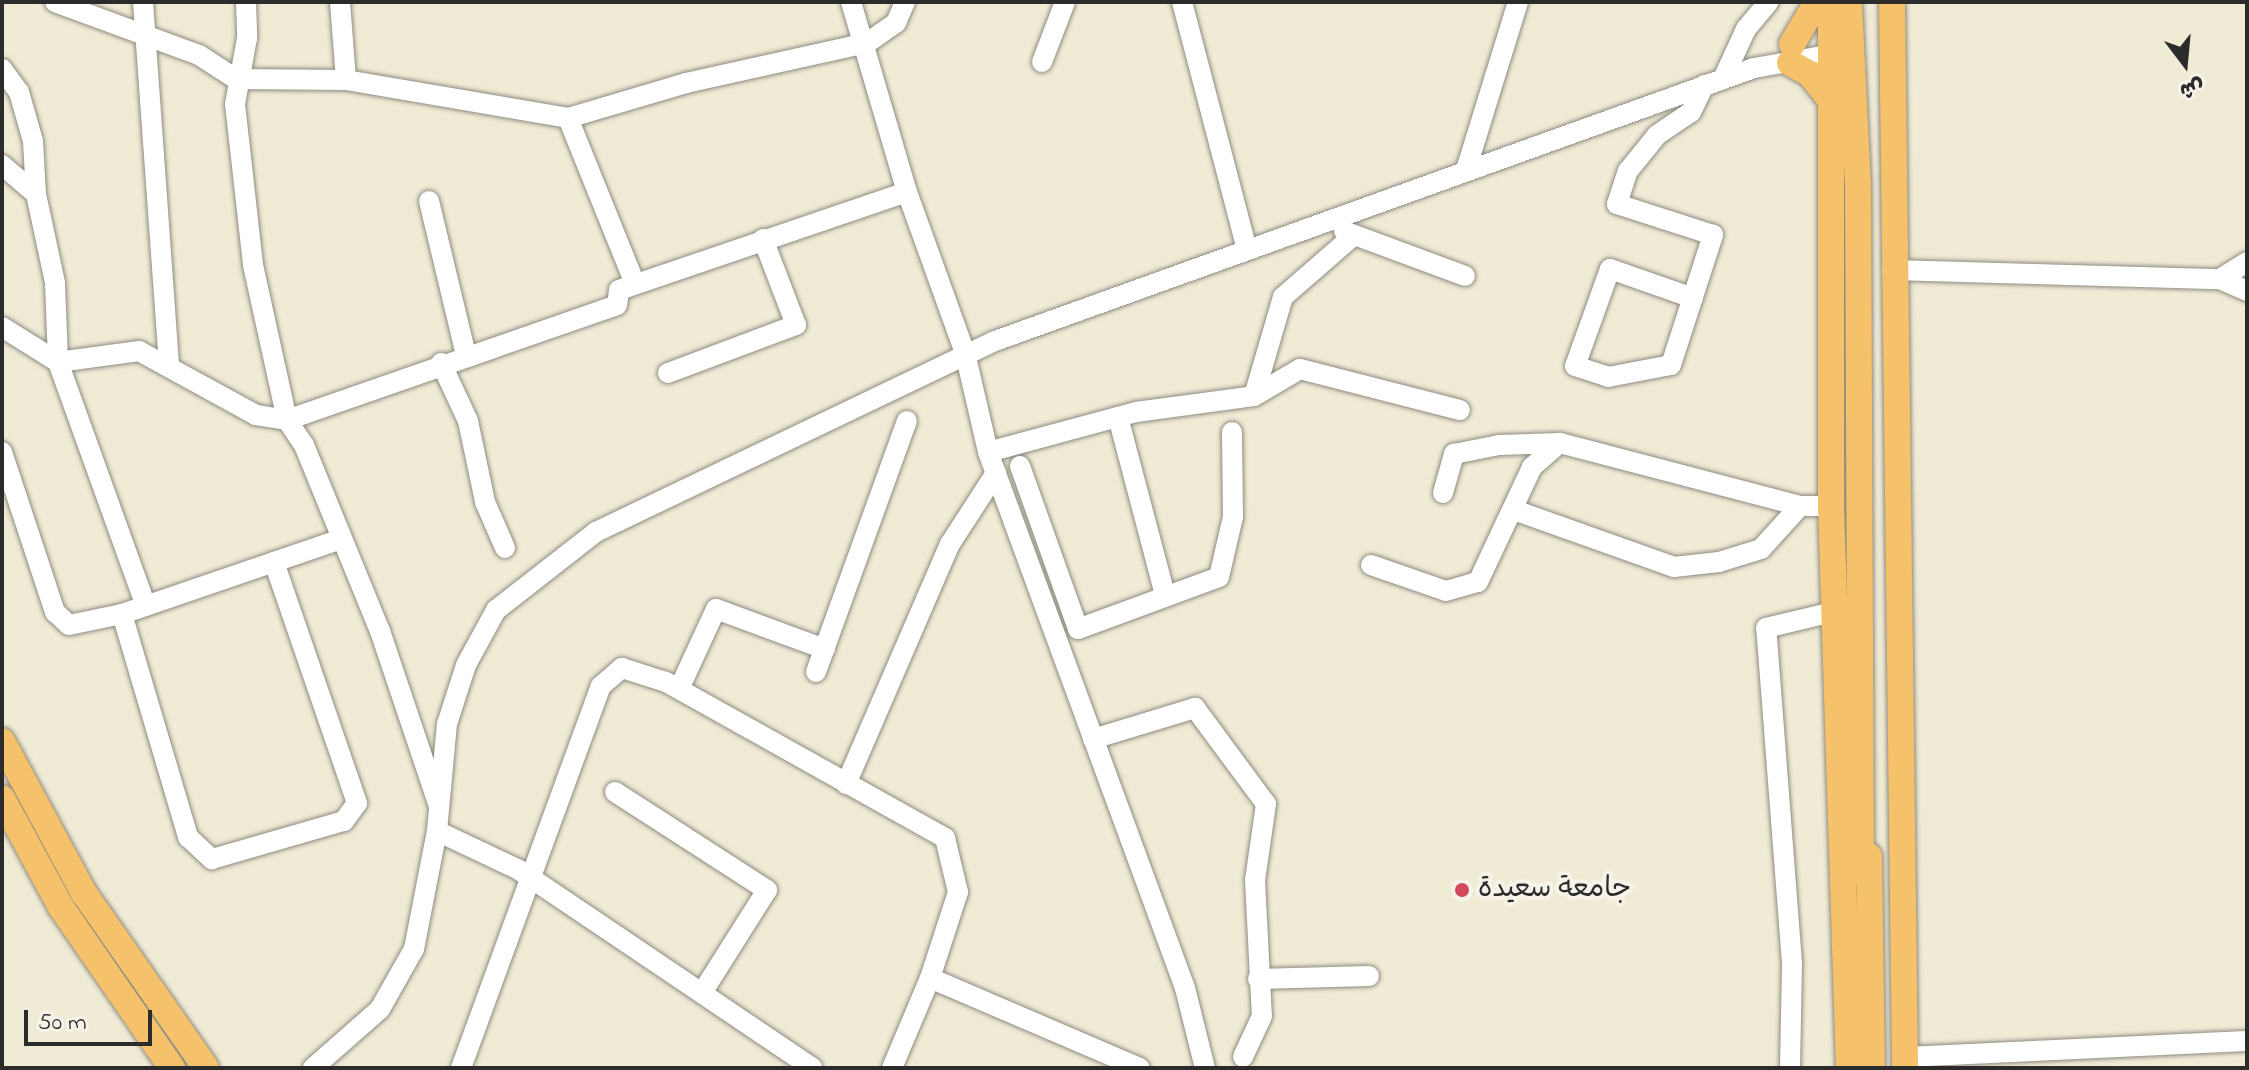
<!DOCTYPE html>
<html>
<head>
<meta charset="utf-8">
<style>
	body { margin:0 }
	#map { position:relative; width:2249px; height:1070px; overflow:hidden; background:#f0ebd5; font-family:"Indie Flower","Playpen Sans Arabic",sans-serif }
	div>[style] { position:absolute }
	.roads { filter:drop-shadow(0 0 2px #8e8b80) drop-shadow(0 0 2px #8e8b80) }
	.minor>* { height:20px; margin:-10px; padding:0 10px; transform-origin:10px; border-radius:10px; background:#fff }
	.major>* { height:26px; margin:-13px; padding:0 13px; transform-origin:13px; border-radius:13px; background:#f5c16b }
	.dots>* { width:22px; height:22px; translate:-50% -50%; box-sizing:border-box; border:4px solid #f7f3e8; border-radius:50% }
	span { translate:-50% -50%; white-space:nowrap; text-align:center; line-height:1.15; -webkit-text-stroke:8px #f7f3e8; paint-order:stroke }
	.poi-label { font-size:28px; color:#2b2b2b }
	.left { translate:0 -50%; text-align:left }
	.frame { position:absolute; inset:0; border:4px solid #2b2b2b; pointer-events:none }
	.north { position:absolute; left:2145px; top:24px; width:80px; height:80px; -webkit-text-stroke:6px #f7f3e8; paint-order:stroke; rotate:164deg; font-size:22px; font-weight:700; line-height:32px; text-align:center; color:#2b2b2b }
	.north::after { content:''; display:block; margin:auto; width:28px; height:36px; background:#2b2b2b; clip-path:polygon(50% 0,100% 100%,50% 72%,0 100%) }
	.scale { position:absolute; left:24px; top:1010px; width:128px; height:36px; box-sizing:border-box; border:4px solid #2b2b2b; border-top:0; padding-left:10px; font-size:24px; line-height:28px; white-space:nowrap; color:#2b2b2b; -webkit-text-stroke:6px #f7f3e8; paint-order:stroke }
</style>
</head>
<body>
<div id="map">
	<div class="roads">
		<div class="minor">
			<div style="left:55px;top:2px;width:153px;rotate:20.2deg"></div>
			<div style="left:199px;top:55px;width:44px;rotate:33deg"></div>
			<div style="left:236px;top:79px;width:110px;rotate:0.5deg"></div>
			<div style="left:346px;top:80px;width:225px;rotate:9.7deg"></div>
			<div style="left:568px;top:118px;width:123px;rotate:-16.5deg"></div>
			<div style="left:686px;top:83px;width:185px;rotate:-12.5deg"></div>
			<div style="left:867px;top:43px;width:35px;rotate:-35deg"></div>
			<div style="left:896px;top:23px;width:23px;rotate:-67deg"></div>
			<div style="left:143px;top:2px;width:363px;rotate:85.9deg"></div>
			<div style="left:246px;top:2px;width:36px;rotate:88deg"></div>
			<div style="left:247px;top:38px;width:67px;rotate:100.3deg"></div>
			<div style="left:235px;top:104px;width:162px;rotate:83.6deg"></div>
			<div style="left:253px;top:265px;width:159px;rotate:77.6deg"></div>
			<div style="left:287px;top:420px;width:30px;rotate:56deg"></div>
			<div style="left:304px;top:445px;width:201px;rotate:67.8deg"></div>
			<div style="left:380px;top:631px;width:182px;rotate:71.4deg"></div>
			<div style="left:340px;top:2px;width:78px;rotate:85.6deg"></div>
			<div style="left:851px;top:2px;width:198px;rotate:73.6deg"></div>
			<div style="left:907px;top:192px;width:171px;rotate:70.2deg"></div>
			<div style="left:965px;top:353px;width:102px;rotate:76.9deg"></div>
			<div style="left:988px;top:452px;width:571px;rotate:69.82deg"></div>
			<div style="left:1185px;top:988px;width:82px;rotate:76deg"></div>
			<div style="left:1182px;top:2px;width:255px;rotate:75.3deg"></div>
			<div style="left:1042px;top:62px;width:64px;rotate:-69deg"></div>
			<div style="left:2px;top:69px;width:29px;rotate:54deg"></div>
			<div style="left:19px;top:92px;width:51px;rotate:74.1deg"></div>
			<div style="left:33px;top:141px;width:53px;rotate:86.8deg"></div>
			<div style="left:1723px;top:79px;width:55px;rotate:-65.3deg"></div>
			<div style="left:1746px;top:29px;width:35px;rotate:-50deg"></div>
			<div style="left:568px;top:118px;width:179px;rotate:68deg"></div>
			<div style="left:2px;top:165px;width:45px;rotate:40.5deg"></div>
			<div style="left:36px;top:194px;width:91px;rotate:77.9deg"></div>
			<div style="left:55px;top:283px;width:79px;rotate:87.8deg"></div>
			<div style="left:58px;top:362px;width:259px;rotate:70.2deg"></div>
			<div style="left:1466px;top:170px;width:176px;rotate:-72.8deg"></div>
			<div style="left:429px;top:201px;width:158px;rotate:76.5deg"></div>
			<div style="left:1344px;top:231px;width:129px;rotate:20.4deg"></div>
			<div style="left:1892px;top:270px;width:328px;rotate:1.6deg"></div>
			<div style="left:2220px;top:279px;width:32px;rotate:-32deg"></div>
			<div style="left:2220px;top:279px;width:30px;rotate:24deg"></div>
			<div style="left:1693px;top:298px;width:88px;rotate:-160.7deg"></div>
			<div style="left:1610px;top:269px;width:103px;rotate:109.8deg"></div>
			<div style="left:1575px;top:366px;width:35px;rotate:18deg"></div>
			<div style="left:1608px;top:377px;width:64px;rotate:-10.8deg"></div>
			<div style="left:1671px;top:365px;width:137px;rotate:-72.1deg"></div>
			<div style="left:1713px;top:235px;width:101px;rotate:-162.1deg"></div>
			<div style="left:1617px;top:204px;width:35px;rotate:-72deg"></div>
			<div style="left:1628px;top:171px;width:46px;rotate:-51.1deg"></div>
			<div style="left:1657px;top:135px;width:41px;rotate:-34.1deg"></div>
			<div style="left:1691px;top:112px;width:30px;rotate:-64deg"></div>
			<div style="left:2px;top:327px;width:66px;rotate:32deg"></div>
			<div style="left:58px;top:362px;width:82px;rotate:-7.7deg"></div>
			<div style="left:139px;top:351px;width:133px;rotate:28.7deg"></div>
			<div style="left:256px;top:415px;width:31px;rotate:9deg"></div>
			<div style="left:287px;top:420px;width:349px;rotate:-19.2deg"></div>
			<div style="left:617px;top:305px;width:15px;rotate:-82deg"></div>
			<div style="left:619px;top:290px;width:304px;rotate:-18.8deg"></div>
			<div style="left:441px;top:363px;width:64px;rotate:65deg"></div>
			<div style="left:468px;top:421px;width:83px;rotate:78.1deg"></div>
			<div style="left:485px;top:502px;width:50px;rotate:66.5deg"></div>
			<div style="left:668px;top:373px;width:137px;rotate:-20.6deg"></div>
			<div style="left:796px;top:325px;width:92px;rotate:-111deg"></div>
			<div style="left:1254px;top:396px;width:53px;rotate:-30.4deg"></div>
			<div style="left:1300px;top:369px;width:165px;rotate:14.4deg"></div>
			<div style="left:1118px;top:417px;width:184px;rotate:75.2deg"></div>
			<div style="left:2px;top:452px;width:169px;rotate:71.7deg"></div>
			<div style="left:55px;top:612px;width:19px;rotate:43deg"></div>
			<div style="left:69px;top:625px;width:54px;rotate:-11.7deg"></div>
			<div style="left:122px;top:614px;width:231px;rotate:-18.9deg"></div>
			<div style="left:988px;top:452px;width:153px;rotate:-15.1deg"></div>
			<div style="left:1136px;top:412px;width:119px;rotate:-7.7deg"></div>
			<div style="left:1254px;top:396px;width:103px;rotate:-73.7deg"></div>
			<div style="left:1283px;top:297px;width:94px;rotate:-41.1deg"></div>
			<div style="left:1020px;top:466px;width:173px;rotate:70.4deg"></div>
			<div style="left:1078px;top:629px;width:150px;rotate:-20.2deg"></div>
			<div style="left:1219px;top:577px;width:62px;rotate:-76.9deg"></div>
			<div style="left:1233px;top:517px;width:85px;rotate:-90.7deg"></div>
			<div style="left:1443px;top:493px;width:41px;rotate:-74.2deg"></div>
			<div style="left:1454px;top:454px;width:46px;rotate:-11.3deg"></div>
			<div style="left:1499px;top:445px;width:61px;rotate:-1.9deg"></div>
			<div style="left:1560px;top:443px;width:248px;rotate:14.7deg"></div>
			<div style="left:1800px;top:506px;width:31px"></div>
			<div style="left:1514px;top:510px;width:170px;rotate:19.6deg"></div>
			<div style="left:1674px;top:567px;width:45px;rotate:-6.3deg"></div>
			<div style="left:1719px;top:562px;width:44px;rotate:-17.2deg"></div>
			<div style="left:1761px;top:549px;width:58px;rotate:-47.8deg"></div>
			<div style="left:1371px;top:565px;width:79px;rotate:19.1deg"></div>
			<div style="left:1446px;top:591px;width:33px;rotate:-16deg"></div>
			<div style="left:1478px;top:582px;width:127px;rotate:-64.8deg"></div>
			<div style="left:1532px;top:467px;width:37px;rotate:-41deg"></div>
			<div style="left:122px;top:614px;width:233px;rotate:73.5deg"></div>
			<div style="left:188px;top:837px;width:33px;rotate:43deg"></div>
			<div style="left:212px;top:859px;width:137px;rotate:-16.1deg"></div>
			<div style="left:344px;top:821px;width:22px;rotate:-54deg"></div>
			<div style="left:357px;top:803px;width:255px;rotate:-109deg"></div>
			<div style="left:816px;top:672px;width:267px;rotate:-70.1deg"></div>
			<div style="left:679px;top:689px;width:88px;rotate:-65.2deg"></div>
			<div style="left:716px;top:609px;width:116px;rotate:20.2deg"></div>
			<div style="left:1093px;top:739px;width:107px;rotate:-16.9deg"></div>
			<div style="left:1195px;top:708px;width:119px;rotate:53.5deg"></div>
			<div style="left:1266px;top:804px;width:77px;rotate:98.2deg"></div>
			<div style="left:1255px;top:880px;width:136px;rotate:87.1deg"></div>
			<div style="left:1262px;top:1016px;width:45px;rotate:114.9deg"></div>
			<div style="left:846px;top:784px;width:262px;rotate:-66.6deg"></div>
			<div style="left:950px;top:544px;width:85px;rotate:-57.1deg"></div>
			<div style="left:615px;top:792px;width:181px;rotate:32.8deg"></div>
			<div style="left:767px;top:890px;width:122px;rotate:122.3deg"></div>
			<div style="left:437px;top:831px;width:91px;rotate:25.4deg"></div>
			<div style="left:519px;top:870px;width:354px;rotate:34deg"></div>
			<div style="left:930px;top:978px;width:228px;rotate:23.2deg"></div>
			<div style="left:1258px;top:979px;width:111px;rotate:-1.5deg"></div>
			<div style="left:1905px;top:1057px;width:342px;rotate:-2.7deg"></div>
			<div style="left:313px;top:1068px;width:89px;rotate:-41.4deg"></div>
			<div style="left:380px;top:1009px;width:69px;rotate:-60.5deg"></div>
			<div style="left:414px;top:949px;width:120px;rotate:-79deg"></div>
			<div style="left:437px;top:831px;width:107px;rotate:-84.7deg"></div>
			<div style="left:447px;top:724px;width:62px;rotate:-72.1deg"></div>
			<div style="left:466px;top:665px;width:63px;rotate:-61.4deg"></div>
			<div style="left:496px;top:610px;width:127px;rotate:-38deg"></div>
			<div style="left:596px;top:532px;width:442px;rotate:-25.6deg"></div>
			<div style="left:995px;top:341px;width:807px;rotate:-19.78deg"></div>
			<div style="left:1754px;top:68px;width:92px;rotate:-10deg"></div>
			<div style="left:461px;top:1068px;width:407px;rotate:-69.9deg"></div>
			<div style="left:601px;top:686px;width:28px;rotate:-41deg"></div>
			<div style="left:622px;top:668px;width:46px;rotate:17.7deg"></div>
			<div style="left:666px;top:682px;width:320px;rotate:29.2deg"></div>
			<div style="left:945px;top:838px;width:56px;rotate:76.5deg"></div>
			<div style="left:958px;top:892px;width:90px;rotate:108deg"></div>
			<div style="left:930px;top:978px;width:98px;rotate:112.9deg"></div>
			<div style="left:1790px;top:1068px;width:105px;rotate:-88.9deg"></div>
			<div style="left:1792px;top:963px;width:336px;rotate:-94.4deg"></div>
			<div style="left:1766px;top:628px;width:73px;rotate:-13.5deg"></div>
		</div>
		<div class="major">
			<div style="left:1831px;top:2px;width:504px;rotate:90deg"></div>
			<div style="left:1831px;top:506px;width:562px;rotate:88.17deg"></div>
			<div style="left:1849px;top:2px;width:181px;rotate:87.2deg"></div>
			<div style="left:1858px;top:183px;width:689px;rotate:89.75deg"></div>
			<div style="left:1892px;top:2px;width:1066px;rotate:89.3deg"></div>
			<div style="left:1792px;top:44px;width:49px;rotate:-59.2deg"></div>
			<div style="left:1790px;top:63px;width:23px;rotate:29deg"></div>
			<div style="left:1810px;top:74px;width:34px;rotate:52deg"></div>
			<div style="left:2px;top:741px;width:173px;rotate:61.7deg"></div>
			<div style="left:84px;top:893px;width:213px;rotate:55.1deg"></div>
			<div style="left:2px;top:798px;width:124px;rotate:61.6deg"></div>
			<div style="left:61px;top:907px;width:196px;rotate:55.4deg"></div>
			<div style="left:1869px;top:856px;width:212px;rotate:89.2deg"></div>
		</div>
	</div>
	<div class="dots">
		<div style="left:1462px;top:890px;background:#d1495b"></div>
	</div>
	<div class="poi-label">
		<span class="left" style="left:1478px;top:890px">جامعة سعيدة</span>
	</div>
	<div class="frame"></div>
	<div class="north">ش</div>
	<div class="scale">50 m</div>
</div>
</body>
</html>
